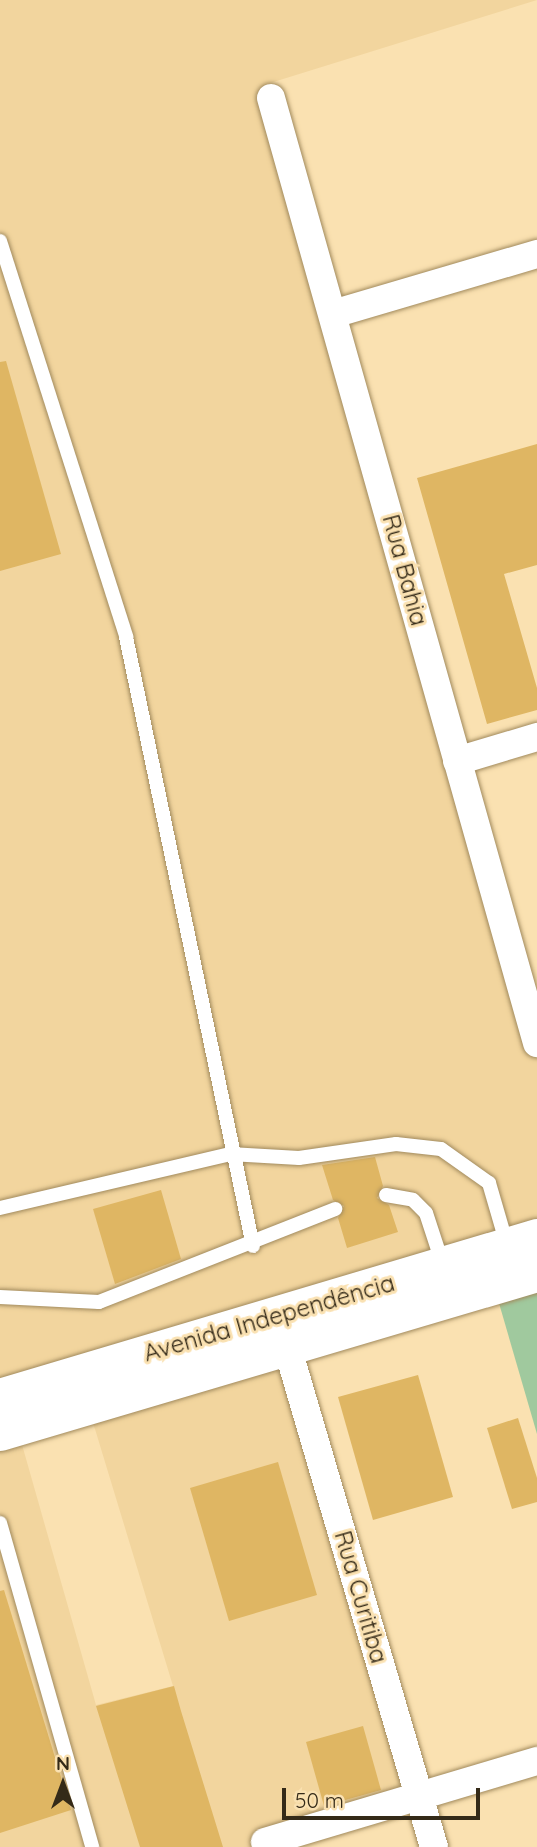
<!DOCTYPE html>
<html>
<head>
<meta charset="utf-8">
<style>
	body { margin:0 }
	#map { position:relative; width:537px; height:1847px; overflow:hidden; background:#fae1b1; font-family:Quicksand,sans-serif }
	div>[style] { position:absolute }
	.built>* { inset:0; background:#f2d59e }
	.green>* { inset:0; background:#a0c99e }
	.building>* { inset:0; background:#dfb663 }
	.roads { filter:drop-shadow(0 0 2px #a18a5d) drop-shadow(0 0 2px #a18a5d) }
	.service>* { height:14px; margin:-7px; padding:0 7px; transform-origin:7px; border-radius:7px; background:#fff }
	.minor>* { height:28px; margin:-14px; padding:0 14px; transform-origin:14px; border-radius:14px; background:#fff }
	.primary>* { height:38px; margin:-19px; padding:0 19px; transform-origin:19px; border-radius:19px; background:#fff }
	span { translate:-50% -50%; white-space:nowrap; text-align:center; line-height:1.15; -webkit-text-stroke:6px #fae1b1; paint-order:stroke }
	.street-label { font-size:24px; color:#342a18 }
	.north { position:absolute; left:28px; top:1749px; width:70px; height:70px; -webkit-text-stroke:5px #fae1b1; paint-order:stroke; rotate:0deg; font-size:19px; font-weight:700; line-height:28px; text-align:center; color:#342a18 }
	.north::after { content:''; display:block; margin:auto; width:24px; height:32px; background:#342a18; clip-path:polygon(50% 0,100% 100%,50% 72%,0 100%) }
	.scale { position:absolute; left:282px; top:1788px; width:198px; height:32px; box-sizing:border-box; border:4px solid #342a18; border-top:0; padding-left:9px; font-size:21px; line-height:24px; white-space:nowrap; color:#342a18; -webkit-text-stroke:5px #fae1b1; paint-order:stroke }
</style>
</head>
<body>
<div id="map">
	<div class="built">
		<div style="clip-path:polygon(0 0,537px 0,267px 84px,537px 1043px,537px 1238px,0 1398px)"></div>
		<div style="clip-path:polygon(287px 1346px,419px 1796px,250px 1847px,0 1847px,0 1432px,17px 1427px,96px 1705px,173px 1686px,88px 1406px)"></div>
	</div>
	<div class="green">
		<div style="clip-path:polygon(537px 1273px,537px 1434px,494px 1286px)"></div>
	</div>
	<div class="building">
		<div style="clip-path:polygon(6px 361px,61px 554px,0 571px,0 362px)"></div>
		<div style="clip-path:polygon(537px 444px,537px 565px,504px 574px,537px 688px,537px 710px,487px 724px,417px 478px)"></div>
		<div style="clip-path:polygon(375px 1157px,383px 1186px,377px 1198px,389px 1205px,398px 1232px,347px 1248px,338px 1218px,344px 1206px,333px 1200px,322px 1165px)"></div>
		<div style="clip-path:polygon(161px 1190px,181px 1259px,115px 1284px,93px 1209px)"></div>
		<div style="clip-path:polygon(418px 1375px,453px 1497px,373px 1520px,338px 1397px)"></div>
		<div style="clip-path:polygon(518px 1418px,537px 1478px,537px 1502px,512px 1509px,487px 1428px)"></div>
		<div style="clip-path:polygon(278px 1462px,317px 1595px,229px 1621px,190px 1488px)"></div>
		<div style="clip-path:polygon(4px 1590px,71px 1810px,0 1833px,0 1591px)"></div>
		<div style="clip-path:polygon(174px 1686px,181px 1711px,223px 1847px,140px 1847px,96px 1706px)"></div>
		<div style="clip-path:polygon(363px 1726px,381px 1790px,324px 1806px,306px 1742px)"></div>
	</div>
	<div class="roads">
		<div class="service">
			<div style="left:0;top:241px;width:416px;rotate:72.3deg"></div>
			<div style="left:126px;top:637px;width:622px;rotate:78.22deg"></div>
			<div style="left:386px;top:1195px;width:27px;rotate:10deg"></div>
			<div style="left:413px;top:1200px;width:18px;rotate:45deg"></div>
			<div style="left:426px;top:1213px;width:55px;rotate:71.9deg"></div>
			<div style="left:0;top:1208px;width:236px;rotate:-13.2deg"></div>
			<div style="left:230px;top:1154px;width:69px;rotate:3.3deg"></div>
			<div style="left:299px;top:1158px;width:98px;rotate:-8.2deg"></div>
			<div style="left:396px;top:1144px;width:45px;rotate:6.3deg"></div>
			<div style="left:441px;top:1149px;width:59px;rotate:35.3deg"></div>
			<div style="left:489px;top:1183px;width:65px;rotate:73.8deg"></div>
			<div style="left:0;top:1297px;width:99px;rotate:2.9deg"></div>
			<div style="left:99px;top:1302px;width:254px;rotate:-21.5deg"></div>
			<div style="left:0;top:1523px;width:337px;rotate:74.1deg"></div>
		</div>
		<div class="minor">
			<div style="left:271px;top:98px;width:982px;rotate:74.28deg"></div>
			<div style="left:333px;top:314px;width:213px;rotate:-16.4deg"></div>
			<div style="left:457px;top:761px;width:84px;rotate:-16.7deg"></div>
			<div style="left:282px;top:1329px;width:540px;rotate:73.65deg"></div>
			<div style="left:265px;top:1842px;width:284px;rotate:-16.6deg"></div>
		</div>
		<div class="primary">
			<div style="left:0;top:1398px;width:560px;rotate:-16.59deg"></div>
			<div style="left:0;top:1432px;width:560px;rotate:-16.49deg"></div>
		</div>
	</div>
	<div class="street-label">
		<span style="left:405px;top:570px;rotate:75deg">Rua Bahia</span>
		<span style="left:269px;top:1318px;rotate:-16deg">Avenida Independência</span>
		<span style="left:361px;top:1597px;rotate:74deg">Rua Curitiba</span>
	</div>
	<div class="north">N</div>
	<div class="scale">50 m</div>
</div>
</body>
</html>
